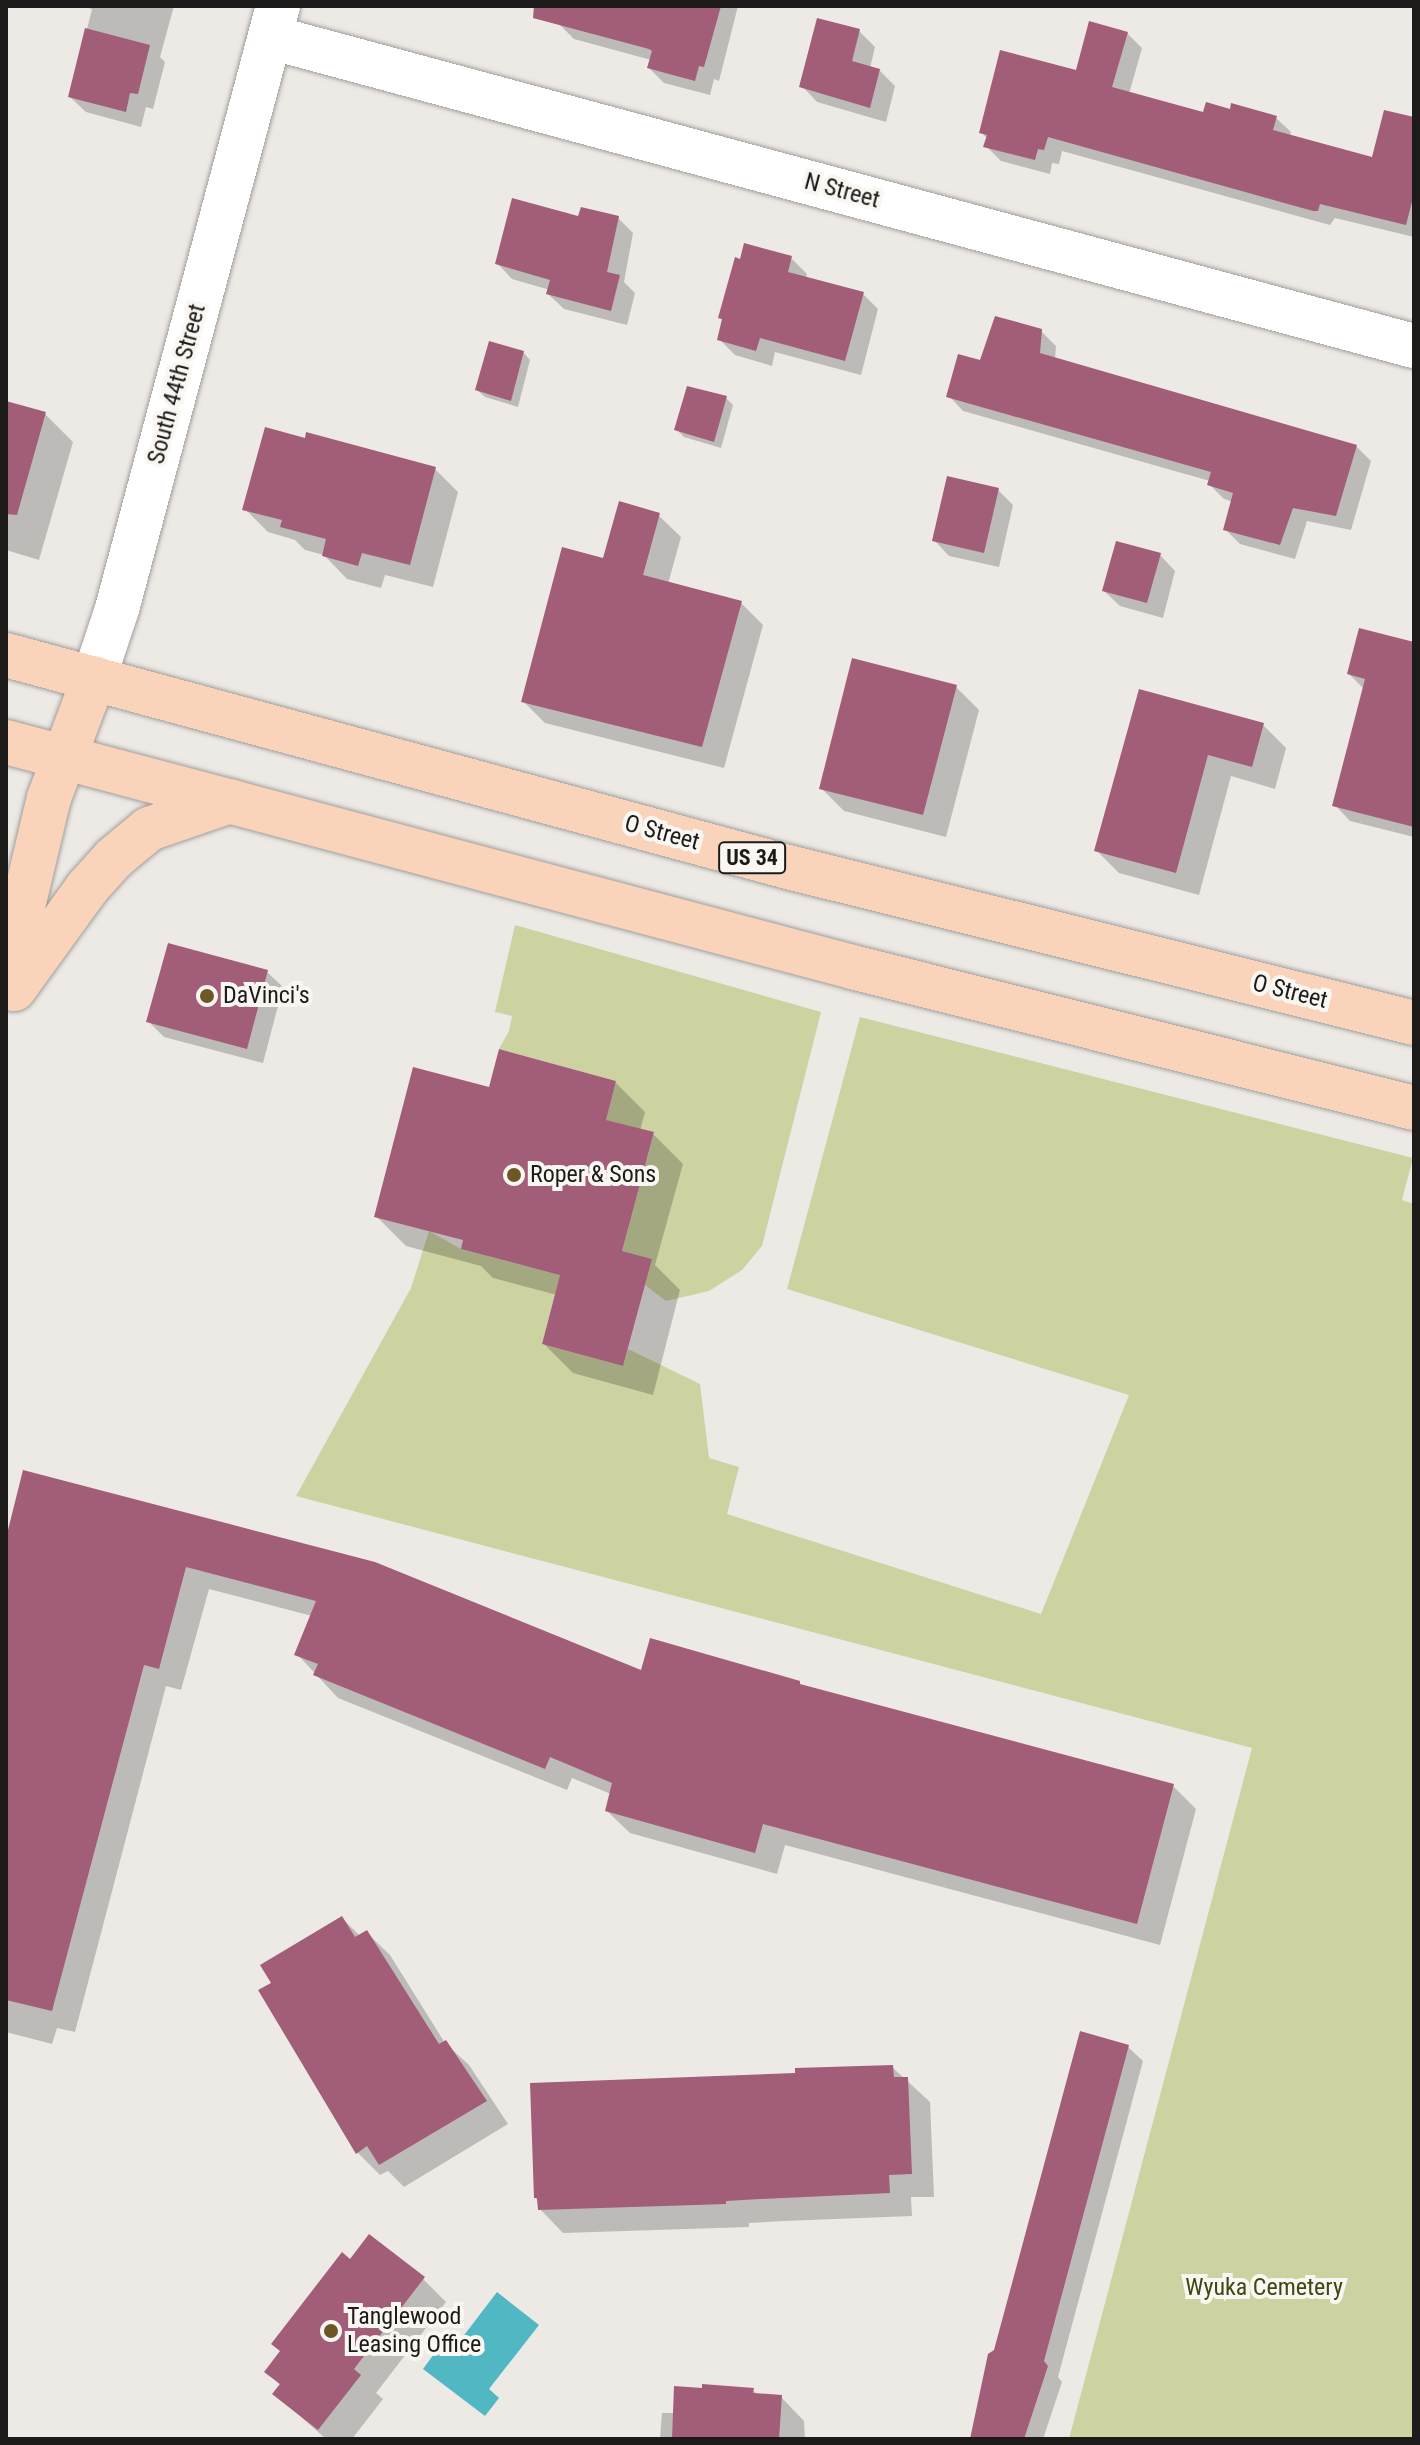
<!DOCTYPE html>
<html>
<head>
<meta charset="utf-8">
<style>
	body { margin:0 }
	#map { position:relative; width:1420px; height:2445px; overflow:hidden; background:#edeae6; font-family:"Roboto Condensed",sans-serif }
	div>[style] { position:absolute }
	.green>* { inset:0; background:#ccd3a1 }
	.water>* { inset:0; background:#50b7c3 }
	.shadow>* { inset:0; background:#0003 }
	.building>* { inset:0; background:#a25d78 }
	.roads { filter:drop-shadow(0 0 2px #a19e9b) drop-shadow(0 0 2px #a19e9b) }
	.minor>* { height:44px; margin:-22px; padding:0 22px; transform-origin:22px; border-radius:22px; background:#fff }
	.major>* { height:44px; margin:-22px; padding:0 22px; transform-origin:22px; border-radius:22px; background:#f9d3ba }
	.dots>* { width:22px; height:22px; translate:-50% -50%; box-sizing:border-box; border:4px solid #faf7f3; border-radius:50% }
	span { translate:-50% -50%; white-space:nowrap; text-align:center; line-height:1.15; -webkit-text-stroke:8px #faf7f3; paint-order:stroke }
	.shield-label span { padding:2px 6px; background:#faf7f3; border:2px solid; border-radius:6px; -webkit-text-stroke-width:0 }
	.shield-label { font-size:22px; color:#1c1b1a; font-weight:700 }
	.street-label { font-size:24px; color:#1c1b1a }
	.poi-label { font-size:24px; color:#1c1b1a }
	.left { translate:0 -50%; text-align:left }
	.park-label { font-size:24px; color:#41470f }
	.frame { position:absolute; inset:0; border:8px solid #1c1b1a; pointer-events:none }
</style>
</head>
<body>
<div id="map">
	<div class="green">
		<div style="clip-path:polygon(515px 925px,821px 1012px,762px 1246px,742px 1270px,709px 1291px,666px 1301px,645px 1285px,652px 1259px,622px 1251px,654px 1133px,606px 1120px,616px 1081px,499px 1049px,509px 1031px,512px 1016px,495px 1012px)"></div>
		<div style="clip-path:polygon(860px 1017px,1413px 1158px,1402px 1200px,1414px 1204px,1414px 2439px,1069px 2439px,1252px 1748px,296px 1496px,411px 1288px,429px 1231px,461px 1249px,526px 1266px,561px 1271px,542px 1344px,623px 1366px,628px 1349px,700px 1384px,709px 1458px,739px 1467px,727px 1514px,1041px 1614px,1129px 1395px,787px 1289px)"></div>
	</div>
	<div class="water">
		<div style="clip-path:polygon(497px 2292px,539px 2325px,489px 2389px,499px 2398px,485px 2416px,423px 2369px,439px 2347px,449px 2355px)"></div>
	</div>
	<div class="shadow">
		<div style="clip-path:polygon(81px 6px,174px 6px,160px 57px,165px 62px,153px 109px,146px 107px,141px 127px,86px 112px,70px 97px,92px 9px)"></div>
		<div style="clip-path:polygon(563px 6px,738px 6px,719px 81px,714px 79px,710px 95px,664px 83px,649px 68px,651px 60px,574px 39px,559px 24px)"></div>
		<div style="clip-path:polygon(859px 31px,875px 47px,870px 68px,879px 70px,895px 86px,886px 122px,817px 102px,802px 86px)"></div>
		<div style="clip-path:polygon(1127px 33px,1142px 48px,1129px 94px,1204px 114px,1231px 111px,1276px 118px,1291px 132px,1290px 136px,1373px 160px,1414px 136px,1414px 237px,1335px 218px,1330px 225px,1062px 151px,1059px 164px,1052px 163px,1050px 174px,1001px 161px,986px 146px,988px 139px,981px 132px,1077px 72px)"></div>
		<div style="clip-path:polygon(618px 218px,633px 233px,624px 282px,635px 293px,627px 325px,564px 309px,548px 294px,550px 290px,512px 279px,497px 263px,579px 219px)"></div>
		<div style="clip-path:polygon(791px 258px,807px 274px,806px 278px,863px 294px,878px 309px,861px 375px,775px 352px,772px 366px,735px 355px,719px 339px,724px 321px,720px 318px)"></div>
		<div style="clip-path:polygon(1041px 331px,1056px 346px,1055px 359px,1356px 446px,1371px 461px,1351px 530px,1307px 521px,1295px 559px,1240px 544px,1225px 529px,1233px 502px,1224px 499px,1209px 484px,1210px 481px,963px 411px,949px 396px,981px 362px)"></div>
		<div style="clip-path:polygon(523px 352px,530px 360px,518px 407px,485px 397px,477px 390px)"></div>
		<div style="clip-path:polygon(726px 398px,733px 405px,721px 448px,684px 437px,677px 430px)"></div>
		<div style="clip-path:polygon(6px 403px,45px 414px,73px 442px,39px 560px,6px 550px)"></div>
		<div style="clip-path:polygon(435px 469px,458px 492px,433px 587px,385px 575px,381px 588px,347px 579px,324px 555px,305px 550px,295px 540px,268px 532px,245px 509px)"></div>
		<div style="clip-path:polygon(998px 490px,1013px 505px,999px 567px,949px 556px,934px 540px)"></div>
		<div style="clip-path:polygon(658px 515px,681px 537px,668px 584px,741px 603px,763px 625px,724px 768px,545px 723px,523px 701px,604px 561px)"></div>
		<div style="clip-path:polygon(1160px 555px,1175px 571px,1163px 618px,1120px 606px,1104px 591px)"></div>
		<div style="clip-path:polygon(1414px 644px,1414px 837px,1350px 821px,1335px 805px,1364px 689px,1349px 674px)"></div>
		<div style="clip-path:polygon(956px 687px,979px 710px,946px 837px,844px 811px,821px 788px)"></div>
		<div style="clip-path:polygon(1140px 691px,1263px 725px,1286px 748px,1275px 789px,1231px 776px,1199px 895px,1119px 873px,1096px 850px)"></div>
		<div style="clip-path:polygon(267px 972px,283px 987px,263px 1063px,164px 1037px,148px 1021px)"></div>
		<div style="clip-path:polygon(615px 1082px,645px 1112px,640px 1131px,653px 1134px,683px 1164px,655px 1265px,680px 1290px,653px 1395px,573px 1373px,544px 1344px,557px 1295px,493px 1278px,481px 1266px,406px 1246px,376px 1216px,490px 1090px)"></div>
		<div style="clip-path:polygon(25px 1473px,643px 1673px,799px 1683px,804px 1687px,1173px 1786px,1196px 1809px,1160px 1945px,785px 1845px,777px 1874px,630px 1833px,607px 1811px,611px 1794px,572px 1778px,567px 1790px,338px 1698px,297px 1654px,312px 1616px,209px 1589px,181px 1690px,166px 1686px,75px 2032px,57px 2028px,52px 2044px,6px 2032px,6px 1546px)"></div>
		<div style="clip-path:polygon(342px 1918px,360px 1936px,366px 1932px,390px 1955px,445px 2043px,469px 2065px,508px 2124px,404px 2187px,388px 2171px,380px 2175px,357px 2152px,274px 1984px)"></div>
		<div style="clip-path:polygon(1128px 2047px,1143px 2061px,1058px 2377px,1062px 2382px,1043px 2439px,972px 2439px)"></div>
		<div style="clip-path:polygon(892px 2067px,930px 2102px,934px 2197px,911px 2197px,912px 2216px,784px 2221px,749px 2223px,749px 2227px,563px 2233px,540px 2209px,536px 2198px,798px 2075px)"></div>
		<div style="clip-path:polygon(351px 2261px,423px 2279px,446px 2302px,376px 2393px,383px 2399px,352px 2439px,326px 2439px,275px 2394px,281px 2386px,267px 2372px)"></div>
		<div style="clip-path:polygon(753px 2390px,759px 2396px,781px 2397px,804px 2421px,805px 2439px,660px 2439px,662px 2413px,675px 2413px)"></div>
	</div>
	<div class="building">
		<div style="clip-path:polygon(534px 6px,721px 6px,704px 67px,699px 66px,695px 81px,647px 68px,652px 51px,649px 49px,533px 18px)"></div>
		<div style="clip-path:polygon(817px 18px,860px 29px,852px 61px,880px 69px,870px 108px,799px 87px)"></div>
		<div style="clip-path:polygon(1089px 21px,1128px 32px,1112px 87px,1203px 112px,1206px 102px,1230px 109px,1231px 103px,1277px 116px,1273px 130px,1372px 157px,1384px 110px,1414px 117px,1414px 194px,1406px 225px,1320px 204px,1318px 211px,1313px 211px,1048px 137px,1044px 150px,1038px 149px,1035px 160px,983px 147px,987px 135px,979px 133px,1000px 50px,1076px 70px)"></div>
		<div style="clip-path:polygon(85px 28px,150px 45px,138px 94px,130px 93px,126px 112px,68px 97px)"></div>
		<div style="clip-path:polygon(512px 198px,578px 216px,581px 207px,619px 216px,607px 272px,620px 275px,611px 311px,546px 294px,550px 280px,495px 264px)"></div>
		<div style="clip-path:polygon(744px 243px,792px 256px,788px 272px,864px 292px,845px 361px,760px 338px,756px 351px,717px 340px,722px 319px,718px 318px,735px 257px,740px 259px)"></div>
		<div style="clip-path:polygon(995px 316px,1042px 329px,1040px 353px,1357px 445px,1336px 516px,1293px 508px,1280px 545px,1223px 530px,1233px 493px,1207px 485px,1211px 472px,946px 397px,958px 354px,980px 360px)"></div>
		<div style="clip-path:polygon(489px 341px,524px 351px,511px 401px,475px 390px)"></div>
		<div style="clip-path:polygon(687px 386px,727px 396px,714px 442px,674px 430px)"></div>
		<div style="clip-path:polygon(6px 401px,46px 412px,17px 515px,6px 514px)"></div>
		<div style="clip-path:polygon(265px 427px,305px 438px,306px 432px,436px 467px,410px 565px,362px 553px,358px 566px,322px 556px,326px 539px,280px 527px,282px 520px,242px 510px)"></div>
		<div style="clip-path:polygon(947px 476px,999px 488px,984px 553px,932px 541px)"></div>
		<div style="clip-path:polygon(619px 501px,660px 513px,643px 575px,742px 601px,702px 747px,521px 702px,562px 547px,603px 558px)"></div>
		<div style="clip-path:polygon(1116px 541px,1161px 553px,1147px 603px,1102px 591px)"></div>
		<div style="clip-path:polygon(1359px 628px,1414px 642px,1414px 827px,1332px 806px,1365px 679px,1347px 674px)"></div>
		<div style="clip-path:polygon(852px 658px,957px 685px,923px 815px,819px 789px)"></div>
		<div style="clip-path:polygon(1139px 689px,1264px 723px,1252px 767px,1208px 755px,1176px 873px,1094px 851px)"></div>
		<div style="clip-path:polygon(168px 943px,268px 970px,247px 1049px,146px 1022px)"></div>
		<div style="clip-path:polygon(499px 1049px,616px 1081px,606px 1120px,654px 1132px,622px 1251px,652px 1259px,623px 1366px,542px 1344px,560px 1275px,461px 1249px,463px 1240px,374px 1217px,413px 1067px,489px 1087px)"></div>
		<div style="clip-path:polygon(23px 1470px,375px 1562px,641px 1670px,650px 1638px,800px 1681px,800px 1684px,1174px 1784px,1137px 1924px,763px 1824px,755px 1853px,605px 1811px,612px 1783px,550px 1757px,545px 1769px,313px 1675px,318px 1664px,294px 1655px,316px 1601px,186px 1567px,159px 1669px,144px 1665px,52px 2011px,6px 2000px,6px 1538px)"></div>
		<div style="clip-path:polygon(342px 1916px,355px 1937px,367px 1930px,439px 2044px,446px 2040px,487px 2101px,379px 2165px,367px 2146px,356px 2154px,258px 1990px,271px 1983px,260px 1965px)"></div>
		<div style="clip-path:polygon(1080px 2031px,1129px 2045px,1044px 2361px,1048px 2366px,1024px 2439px,970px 2439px,988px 2354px,994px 2350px)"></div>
		<div style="clip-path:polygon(893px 2065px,894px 2077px,908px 2077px,912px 2174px,889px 2175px,890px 2193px,760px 2199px,726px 2201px,726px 2204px,538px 2210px,537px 2198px,534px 2198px,530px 2083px,795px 2073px,795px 2068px)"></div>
		<div style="clip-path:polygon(369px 2234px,425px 2277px,354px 2369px,361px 2375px,318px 2430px,272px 2394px,280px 2384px,264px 2372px,280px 2351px,271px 2344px,342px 2252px,350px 2259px)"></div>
		<div style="clip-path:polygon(702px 2384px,754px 2388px,753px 2393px,782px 2395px,779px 2439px,672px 2439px,674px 2386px,702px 2388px)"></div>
	</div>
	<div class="roads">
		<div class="minor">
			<div style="left:270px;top:37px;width:1185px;rotate:15.12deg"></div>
			<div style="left:94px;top:678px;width:73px;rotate:-71.6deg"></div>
			<div style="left:117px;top:609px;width:624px;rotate:-75.05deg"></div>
		</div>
		<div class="major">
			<div style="left:6px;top:655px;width:810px;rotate:15.17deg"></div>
			<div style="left:788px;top:867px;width:645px;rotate:13.99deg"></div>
			<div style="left:6px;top:742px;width:875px;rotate:14.89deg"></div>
			<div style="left:852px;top:967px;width:579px;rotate:14.08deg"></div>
			<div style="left:6px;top:978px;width:185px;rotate:-76.6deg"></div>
			<div style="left:49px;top:798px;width:128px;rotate:-69.4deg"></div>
			<div style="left:14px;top:989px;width:125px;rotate:-54.1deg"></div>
			<div style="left:87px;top:888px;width:40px;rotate:-48deg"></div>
			<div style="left:114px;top:858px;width:45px;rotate:-39.6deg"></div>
			<div style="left:149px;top:829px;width:86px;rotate:-19.1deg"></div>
		</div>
	</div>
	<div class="dots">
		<div style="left:207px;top:996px;background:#6d5727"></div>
		<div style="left:514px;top:1175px;background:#6d5727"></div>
		<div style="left:331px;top:2331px;background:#6d5727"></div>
	</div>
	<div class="shield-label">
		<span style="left:752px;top:858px">US 34</span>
	</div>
	<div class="street-label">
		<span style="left:842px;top:191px;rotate:15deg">N Street</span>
		<span style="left:177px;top:384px;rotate:-75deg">South 44th Street</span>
		<span style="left:662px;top:833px;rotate:15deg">O Street</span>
		<span style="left:1290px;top:992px;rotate:14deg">O Street</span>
	</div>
	<div class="poi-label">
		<span class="left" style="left:223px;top:996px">DaVinci's</span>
		<span class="left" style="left:530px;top:1175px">Roper &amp; Sons</span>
		<span class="left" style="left:347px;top:2331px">Tanglewood<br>Leasing Office</span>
	</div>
	<div class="park-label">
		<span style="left:1264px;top:2288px">Wyuka Cemetery</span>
	</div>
	<div class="frame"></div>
</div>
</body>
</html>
